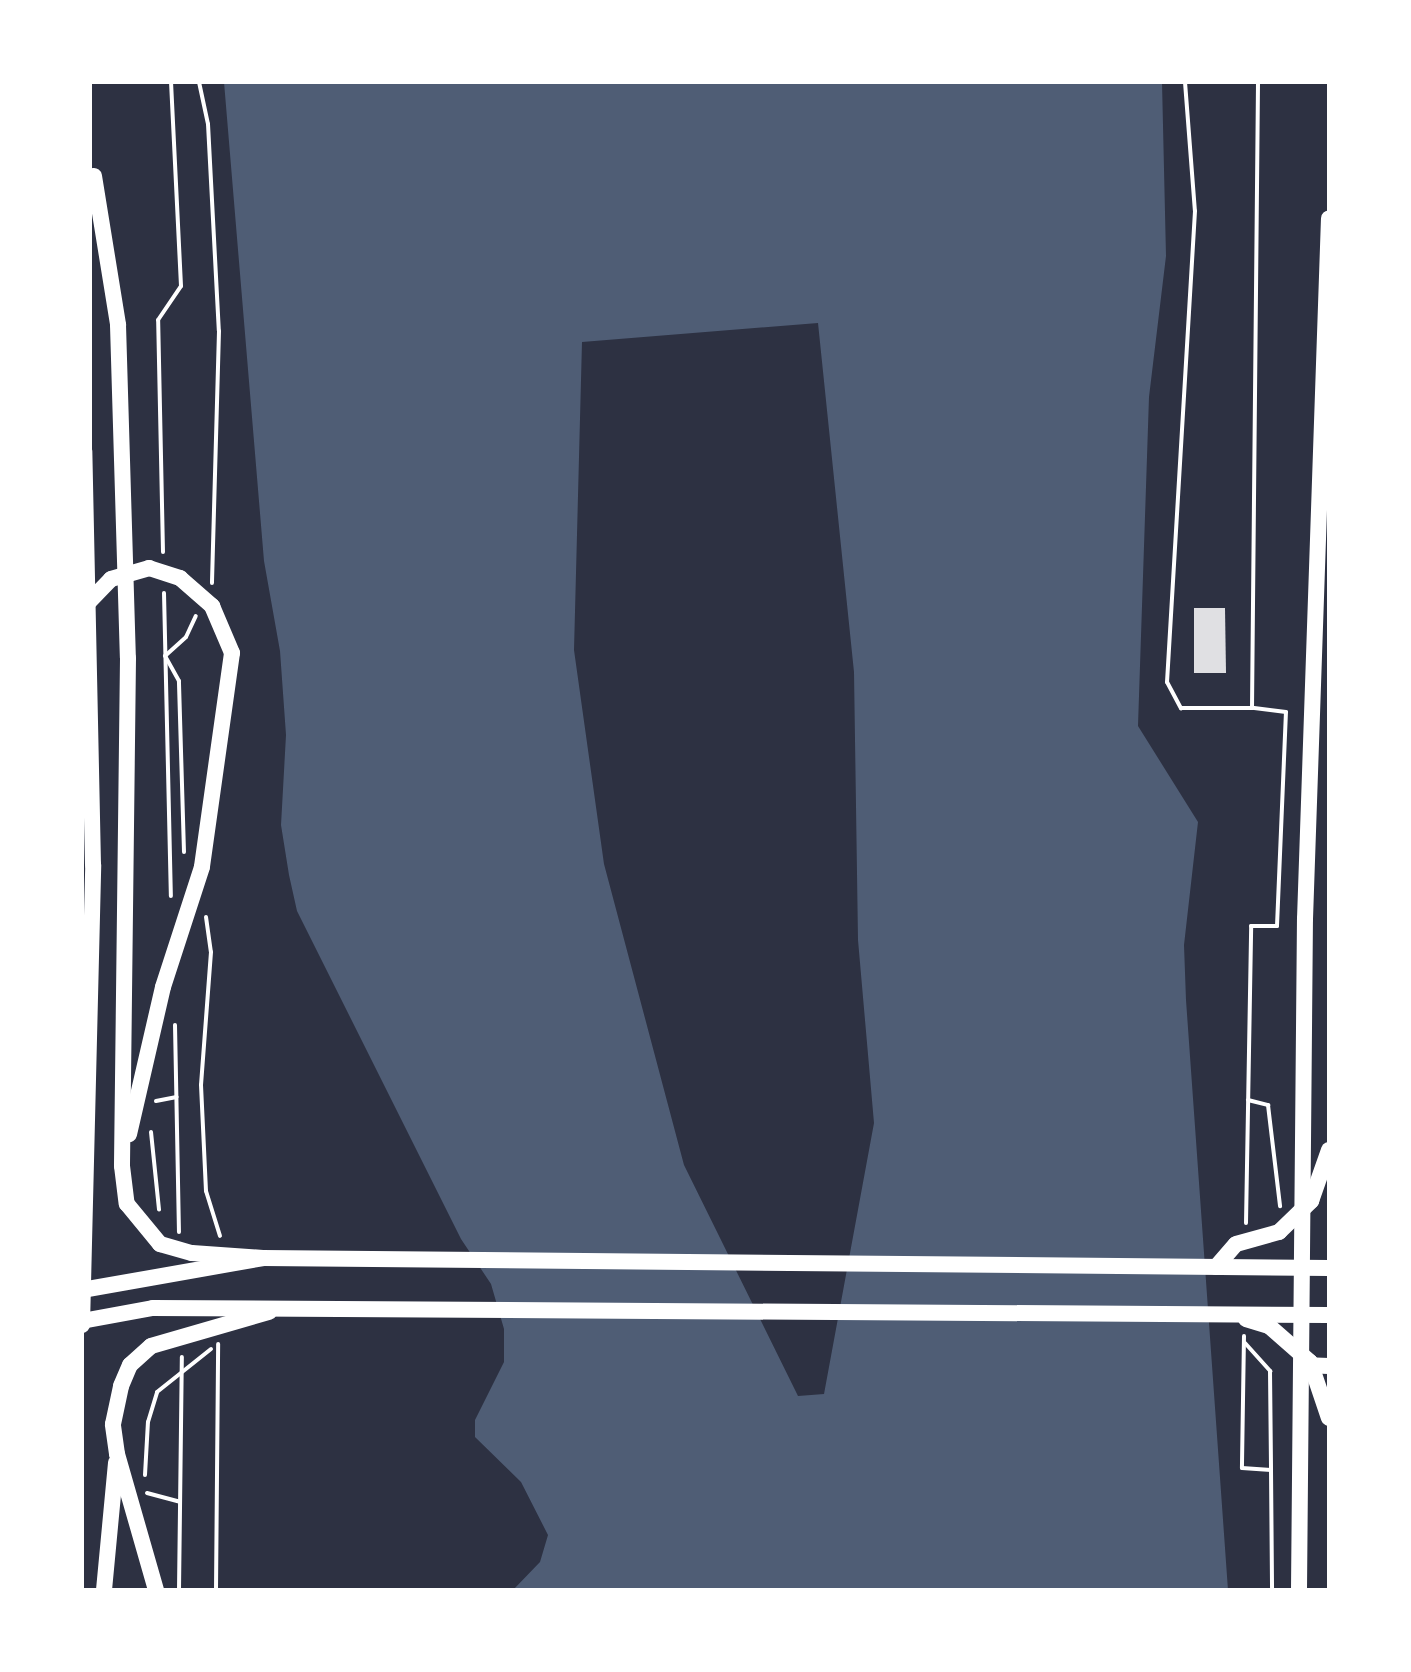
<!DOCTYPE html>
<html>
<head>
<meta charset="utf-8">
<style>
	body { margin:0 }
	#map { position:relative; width:1411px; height:1672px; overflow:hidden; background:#2d3142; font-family:Inter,sans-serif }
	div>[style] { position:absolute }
	.water>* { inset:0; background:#4f5d75 }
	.building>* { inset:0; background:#e0e0e3 }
	.path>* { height:4px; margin:-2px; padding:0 2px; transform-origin:2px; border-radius:2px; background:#fff }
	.primary>* { height:16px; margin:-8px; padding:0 8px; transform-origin:8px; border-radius:8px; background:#fff }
	.trunk>* { height:16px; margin:-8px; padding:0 8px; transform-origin:8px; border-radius:8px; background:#fff }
	span { translate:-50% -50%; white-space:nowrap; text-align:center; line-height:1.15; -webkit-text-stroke:6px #fff; paint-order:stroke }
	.frame { position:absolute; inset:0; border:84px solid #fff; pointer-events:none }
</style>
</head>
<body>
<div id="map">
	<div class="water">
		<div style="clip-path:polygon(evenodd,224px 82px,1162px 82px,1166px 256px,1149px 397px,1138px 726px,1198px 822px,1184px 945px,1186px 1000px,1228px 1590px,513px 1590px,540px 1562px,548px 1535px,521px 1482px,475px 1437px,475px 1420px,504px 1362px,504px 1329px,491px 1284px,461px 1239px,297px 911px,289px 875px,281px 825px,286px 735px,280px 651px,264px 561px,224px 82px,818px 323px,854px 672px,858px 940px,874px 1123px,824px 1394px,798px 1396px,684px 1165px,604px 864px,574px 650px,582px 342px,818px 323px)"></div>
	</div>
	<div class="building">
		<div style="clip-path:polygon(1194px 608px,1225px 608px,1226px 673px,1194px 673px)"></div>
	</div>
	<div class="path">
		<div style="left:199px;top:82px;width:43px;rotate:77.9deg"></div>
		<div style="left:208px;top:124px;width:207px;rotate:87deg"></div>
		<div style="left:219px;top:331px;width:252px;rotate:91.6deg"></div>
		<div style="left:1185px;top:82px;width:129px;rotate:85.6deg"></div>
		<div style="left:1195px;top:211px;width:472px;rotate:93.4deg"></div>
		<div style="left:1167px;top:682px;width:30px;rotate:62deg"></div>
		<div style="left:1181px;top:708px;width:71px"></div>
		<div style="left:163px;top:552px;width:232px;rotate:-91.2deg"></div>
		<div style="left:158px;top:320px;width:41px;rotate:-55.9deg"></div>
		<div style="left:181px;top:286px;width:204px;rotate:-92.8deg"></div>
		<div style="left:164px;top:593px;width:303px;rotate:88.7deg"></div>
		<div style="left:184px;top:852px;width:171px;rotate:-91.7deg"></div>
		<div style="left:179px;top:681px;width:29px;rotate:-119deg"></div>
		<div style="left:165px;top:656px;width:28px;rotate:-42deg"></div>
		<div style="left:186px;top:637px;width:23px;rotate:-65deg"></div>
		<div style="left:206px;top:917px;width:35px;rotate:82deg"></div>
		<div style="left:211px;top:952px;width:133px;rotate:94.3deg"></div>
		<div style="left:201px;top:1085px;width:106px;rotate:87.3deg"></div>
		<div style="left:206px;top:1191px;width:47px;rotate:72.7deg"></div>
		<div style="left:175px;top:1025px;width:207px;rotate:88.9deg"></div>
		<div style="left:1248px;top:1100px;width:21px;rotate:14deg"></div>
		<div style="left:1268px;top:1105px;width:102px;rotate:83.2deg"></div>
		<div style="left:156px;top:1101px;width:21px;rotate:-11deg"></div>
		<div style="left:151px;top:1132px;width:78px;rotate:84.1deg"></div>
		<div style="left:1246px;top:1223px;width:297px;rotate:-89deg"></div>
		<div style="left:1251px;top:926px;width:26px"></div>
		<div style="left:1277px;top:926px;width:214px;rotate:-87.6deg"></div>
		<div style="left:1286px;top:712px;width:34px;rotate:-173deg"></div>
		<div style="left:1252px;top:708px;width:626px;rotate:-89.45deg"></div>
		<div style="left:1244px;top:1336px;width:132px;rotate:90.9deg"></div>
		<div style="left:1242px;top:1468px;width:29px;rotate:4deg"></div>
		<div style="left:1271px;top:1470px;width:120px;rotate:89.5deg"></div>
		<div style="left:1245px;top:1343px;width:38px;rotate:48deg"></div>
		<div style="left:1270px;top:1371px;width:99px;rotate:89.4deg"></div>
		<div style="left:145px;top:1475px;width:53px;rotate:-86.8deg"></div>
		<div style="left:148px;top:1422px;width:31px;rotate:-73deg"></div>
		<div style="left:157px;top:1392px;width:69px;rotate:-38.5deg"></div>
		<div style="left:147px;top:1493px;width:34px;rotate:15deg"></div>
		<div style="left:179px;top:1590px;width:233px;rotate:-89.3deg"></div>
		<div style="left:216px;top:1590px;width:246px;rotate:-89.5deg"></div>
	</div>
	<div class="primary">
		<div style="left:1216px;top:1267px;width:30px;rotate:-49deg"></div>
		<div style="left:1236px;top:1244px;width:45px;rotate:-15.6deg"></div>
		<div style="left:1279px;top:1232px;width:45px;rotate:-44.1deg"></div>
		<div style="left:1311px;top:1201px;width:54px;rotate:-70.6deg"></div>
		<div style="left:82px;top:1290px;width:184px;rotate:-10deg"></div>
		<div style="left:263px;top:1258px;width:1066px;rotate:0.54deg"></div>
		<div style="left:1246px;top:1319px;width:24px;rotate:17deg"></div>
		<div style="left:1269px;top:1326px;width:55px;rotate:41.3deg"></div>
		<div style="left:1310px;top:1362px;width:59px;rotate:71.3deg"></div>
		<div style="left:82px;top:1321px;width:72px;rotate:-10.4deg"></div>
		<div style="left:153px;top:1308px;width:1176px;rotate:0.34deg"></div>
		<div style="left:1302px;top:1365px;width:27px;rotate:2deg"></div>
		<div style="left:1299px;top:1590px;width:671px;rotate:-89.49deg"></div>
		<div style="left:1305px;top:919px;width:701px;rotate:-88.04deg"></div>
	</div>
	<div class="trunk">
		<div style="left:94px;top:176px;width:151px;rotate:80.8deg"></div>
		<div style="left:118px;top:325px;width:333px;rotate:88.3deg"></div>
		<div style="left:128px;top:658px;width:508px;rotate:90.68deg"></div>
		<div style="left:122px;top:1166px;width:38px;rotate:83deg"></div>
		<div style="left:127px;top:1204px;width:52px;rotate:50.5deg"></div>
		<div style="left:160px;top:1244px;width:33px;rotate:16deg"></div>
		<div style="left:192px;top:1253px;width:71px;rotate:4deg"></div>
		<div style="left:84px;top:607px;width:39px;rotate:-46deg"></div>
		<div style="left:111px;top:579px;width:40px;rotate:-16deg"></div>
		<div style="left:149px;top:568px;width:33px;rotate:18deg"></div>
		<div style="left:180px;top:578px;width:43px;rotate:41.2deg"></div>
		<div style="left:212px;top:606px;width:51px;rotate:66.9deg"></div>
		<div style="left:232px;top:653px;width:216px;rotate:98deg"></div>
		<div style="left:202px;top:867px;width:126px;rotate:108deg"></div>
		<div style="left:163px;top:987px;width:151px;rotate:103deg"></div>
		<div style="left:82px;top:1325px;width:460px;rotate:-88.6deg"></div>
		<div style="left:93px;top:865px;width:414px;rotate:-91.2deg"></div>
		<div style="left:84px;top:451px;width:369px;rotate:-90deg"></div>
		<div style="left:104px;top:1590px;width:128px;rotate:-84.6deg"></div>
		<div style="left:156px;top:1590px;width:141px;rotate:-106deg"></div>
		<div style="left:117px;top:1454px;width:30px;rotate:-98deg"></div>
		<div style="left:113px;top:1424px;width:39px;rotate:-78deg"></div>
		<div style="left:121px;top:1386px;width:23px;rotate:-67deg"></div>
		<div style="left:130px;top:1365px;width:28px;rotate:-42deg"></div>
		<div style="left:151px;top:1346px;width:123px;rotate:-16.1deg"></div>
	</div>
	<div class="frame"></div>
</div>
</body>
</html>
